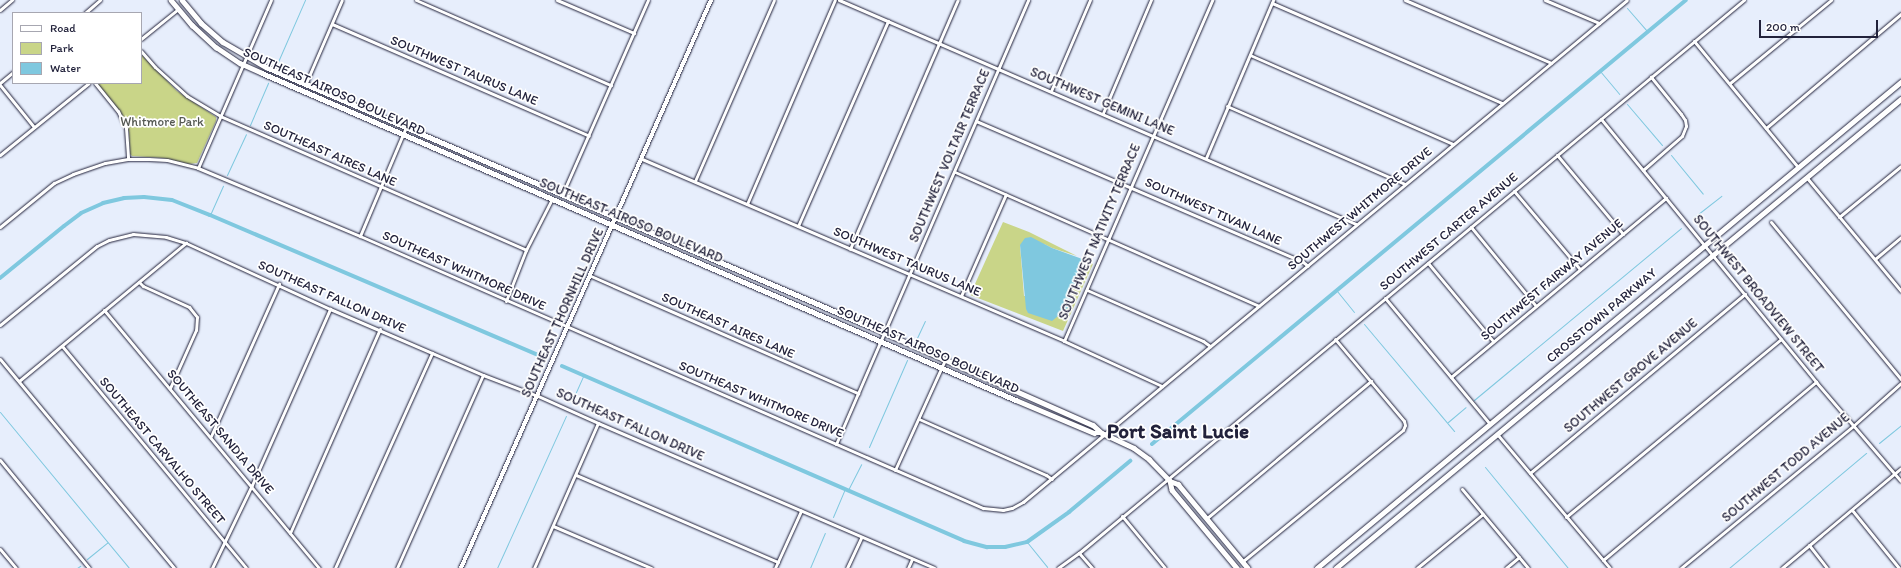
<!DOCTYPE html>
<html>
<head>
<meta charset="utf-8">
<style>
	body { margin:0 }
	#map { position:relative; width:1901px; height:568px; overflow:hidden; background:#e7eefc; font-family:Itim,sans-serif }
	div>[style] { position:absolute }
	.green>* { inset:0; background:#c9d588 }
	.water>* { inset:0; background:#7fc8df }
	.stream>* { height:1px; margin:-0.5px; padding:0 0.5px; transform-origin:0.5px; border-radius:0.5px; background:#7fc8df }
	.canal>* { height:4px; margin:-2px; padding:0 2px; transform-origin:2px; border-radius:2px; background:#7fc8df }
	.roads { filter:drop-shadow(0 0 1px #22223b) drop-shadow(0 0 1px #22223b) }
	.minor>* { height:3px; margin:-1.5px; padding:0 1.5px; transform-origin:1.5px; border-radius:1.5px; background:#fff }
	.tertiary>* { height:4px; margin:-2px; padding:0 2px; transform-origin:2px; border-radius:2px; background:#fff }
	.secondary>* { height:4.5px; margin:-2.25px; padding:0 2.25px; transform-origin:2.25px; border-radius:2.25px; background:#fff }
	span { translate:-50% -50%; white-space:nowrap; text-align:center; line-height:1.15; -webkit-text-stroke:3.5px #fff; paint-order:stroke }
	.street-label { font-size:13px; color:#22223b }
	.park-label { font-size:13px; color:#545852 }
	.town-label { font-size:21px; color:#22223b; font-weight:700 }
	.legend { position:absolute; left:12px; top:12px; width:130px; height:72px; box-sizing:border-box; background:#fff; border:1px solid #a7a7b1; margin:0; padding:5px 7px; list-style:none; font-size:12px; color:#22223b }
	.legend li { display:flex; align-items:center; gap:8px; height:20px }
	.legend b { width:20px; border:1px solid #a7a7b1 }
	.scale { position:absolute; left:1759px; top:20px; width:119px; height:18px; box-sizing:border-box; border:2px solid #22223b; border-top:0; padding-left:5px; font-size:12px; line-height:14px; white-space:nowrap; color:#22223b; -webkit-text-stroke:3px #fff; paint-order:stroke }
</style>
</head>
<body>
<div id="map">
	<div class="green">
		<div style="clip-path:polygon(141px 54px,177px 91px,216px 117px,216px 121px,197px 163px,189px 164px,162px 158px,132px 156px,130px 154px,129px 133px,124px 118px,97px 83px,141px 83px)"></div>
		<div style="clip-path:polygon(1003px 222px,1029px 232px,1077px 256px,1052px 248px,1044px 244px,1020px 245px,1024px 296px,1069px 295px,1072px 286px,1080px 281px,1085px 272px,1085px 260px,1093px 264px,1063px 331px,970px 295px)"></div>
	</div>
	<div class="water">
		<div style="clip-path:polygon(1031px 237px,1052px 248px,1085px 260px,1085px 272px,1080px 281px,1072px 287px,1069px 295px,1072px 298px,1069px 307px,1052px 321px,1028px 313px,1026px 309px,1020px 245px,1025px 238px)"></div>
	</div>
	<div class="stream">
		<div style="left:1627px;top:8px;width:32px;rotate:49deg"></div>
		<div style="left:277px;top:64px;width:70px;rotate:-66.4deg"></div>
		<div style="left:1600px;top:71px;width:30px;rotate:50deg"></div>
		<div style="left:1627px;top:104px;width:54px;rotate:49.5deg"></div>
		<div style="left:250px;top:125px;width:46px;rotate:-66.8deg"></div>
		<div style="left:1671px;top:155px;width:50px;rotate:50.6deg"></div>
		<div style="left:227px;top:175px;width:45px;rotate:-65.1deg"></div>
		<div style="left:210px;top:215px;width:32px;rotate:-66deg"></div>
		<div style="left:1693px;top:218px;width:36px;rotate:-38deg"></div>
		<div style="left:1337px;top:291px;width:27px;rotate:51deg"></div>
		<div style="left:1364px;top:324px;width:140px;rotate:49.9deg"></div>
		<div style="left:916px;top:340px;width:21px;rotate:-65deg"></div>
		<div style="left:1474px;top:400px;width:269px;rotate:-39.7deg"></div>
		<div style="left:572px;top:401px;width:27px;rotate:-66deg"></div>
		<div style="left:0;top:412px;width:202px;rotate:50.4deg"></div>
		<div style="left:1448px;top:422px;width:23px;rotate:-40deg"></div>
		<div style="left:1879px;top:443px;width:28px;rotate:-39deg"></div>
		<div style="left:869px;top:447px;width:95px;rotate:-66.4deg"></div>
		<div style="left:1485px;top:467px;width:131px;rotate:50.6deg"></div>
		<div style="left:848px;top:490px;width:29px;rotate:-63deg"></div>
		<div style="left:833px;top:517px;width:30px;rotate:-67deg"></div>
		<div style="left:1027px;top:542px;width:32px;rotate:51deg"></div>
		<div style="left:87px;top:559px;width:26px;rotate:-39deg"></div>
		<div style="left:77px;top:568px;width:4px;rotate:-34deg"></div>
		<div style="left:497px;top:568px;width:167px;rotate:-65.6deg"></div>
		<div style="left:810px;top:568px;width:38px;rotate:-67deg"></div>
		<div style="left:1729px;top:568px;width:179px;rotate:-40deg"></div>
	</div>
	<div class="canal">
		<div style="left:0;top:278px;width:82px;rotate:-39.1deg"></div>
		<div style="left:64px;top:226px;width:21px;rotate:-37deg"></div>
		<div style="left:81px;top:213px;width:24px;rotate:-24deg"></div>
		<div style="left:103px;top:203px;width:22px;rotate:-13deg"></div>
		<div style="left:124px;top:198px;width:20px;rotate:-3deg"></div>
		<div style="left:144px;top:197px;width:28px;rotate:6deg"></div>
		<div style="left:172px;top:200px;width:41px;rotate:21.5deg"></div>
		<div style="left:210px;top:215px;width:364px;rotate:23.1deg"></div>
		<div style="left:562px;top:366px;width:438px;rotate:23.5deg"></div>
		<div style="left:964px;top:541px;width:24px;rotate:15deg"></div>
		<div style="left:987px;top:547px;width:18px"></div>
		<div style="left:1005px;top:547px;width:23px;rotate:-13deg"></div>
		<div style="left:1027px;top:542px;width:52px;rotate:-35.5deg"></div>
		<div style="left:1069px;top:512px;width:80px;rotate:-39.9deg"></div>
		<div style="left:1152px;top:444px;width:694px;rotate:-39.74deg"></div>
	</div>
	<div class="roads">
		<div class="minor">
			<div style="left:416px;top:0;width:213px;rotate:23.6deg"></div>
			<div style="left:557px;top:0;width:84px;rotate:23.2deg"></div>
			<div style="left:839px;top:0;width:563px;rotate:23.43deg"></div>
			<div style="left:1405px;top:0;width:159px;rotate:23.3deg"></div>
			<div style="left:1545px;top:0;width:59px;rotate:23.1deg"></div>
			<div style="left:1272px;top:3px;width:251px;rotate:23.5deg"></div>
			<div style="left:0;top:10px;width:16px;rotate:-40deg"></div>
			<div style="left:85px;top:13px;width:20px;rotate:-41deg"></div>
			<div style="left:332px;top:24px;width:280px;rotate:23.5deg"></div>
			<div style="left:141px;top:39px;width:48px;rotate:-39deg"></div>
			<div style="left:1694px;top:41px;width:163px;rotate:50.5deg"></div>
			<div style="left:141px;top:51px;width:21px;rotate:49deg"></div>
			<div style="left:155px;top:67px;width:43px;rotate:42.2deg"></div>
			<div style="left:187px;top:96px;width:39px;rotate:31deg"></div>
			<div style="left:220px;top:116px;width:334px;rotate:23.6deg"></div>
			<div style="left:1250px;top:55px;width:222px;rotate:23.7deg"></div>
			<div style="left:0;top:83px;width:17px;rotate:-40deg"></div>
			<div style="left:95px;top:83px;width:36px;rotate:51deg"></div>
			<div style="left:118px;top:111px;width:19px;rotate:65deg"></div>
			<div style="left:126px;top:128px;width:31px;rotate:86deg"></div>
			<div style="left:306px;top:83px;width:90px;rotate:-66.6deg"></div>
			<div style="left:1730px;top:83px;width:131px;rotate:-39.4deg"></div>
			<div style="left:0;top:85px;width:54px;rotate:51deg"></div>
			<div style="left:1051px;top:91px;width:99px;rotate:-66.8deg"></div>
			<div style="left:1227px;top:106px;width:194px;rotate:23.7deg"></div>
			<div style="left:1103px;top:113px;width:123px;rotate:-67deg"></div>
			<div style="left:1601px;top:119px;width:340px;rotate:50.7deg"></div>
			<div style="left:1816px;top:382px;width:130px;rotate:49.4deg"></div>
			<div style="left:976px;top:121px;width:356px;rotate:23.3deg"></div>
			<div style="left:1303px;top:262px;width:6px;rotate:39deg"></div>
			<div style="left:1766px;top:128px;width:177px;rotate:-40.2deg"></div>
			<div style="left:0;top:155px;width:114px;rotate:-39deg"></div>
			<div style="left:1557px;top:155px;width:103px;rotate:50.1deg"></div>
			<div style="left:1206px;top:158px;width:172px;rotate:-67deg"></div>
			<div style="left:642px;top:159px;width:460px;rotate:23.3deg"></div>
			<div style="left:1064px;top:341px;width:108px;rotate:24.7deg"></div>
			<div style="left:198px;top:168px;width:183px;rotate:-66.5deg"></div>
			<div style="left:1643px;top:170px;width:52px;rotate:-41.1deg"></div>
			<div style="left:1682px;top:136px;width:11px;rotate:-68deg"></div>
			<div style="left:1686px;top:126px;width:6px;rotate:-99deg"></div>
			<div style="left:1685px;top:120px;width:7px;rotate:-124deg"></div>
			<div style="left:1681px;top:114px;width:48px;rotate:-129deg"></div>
			<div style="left:955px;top:172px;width:332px;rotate:23.8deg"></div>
			<div style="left:1807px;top:178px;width:147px;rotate:50.2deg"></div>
			<div style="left:695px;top:181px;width:197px;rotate:-66.4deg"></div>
			<div style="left:1514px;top:191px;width:102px;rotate:49.8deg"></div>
			<div style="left:562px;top:195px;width:213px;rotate:-66.2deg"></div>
			<div style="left:747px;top:204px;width:222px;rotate:-66.7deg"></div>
			<div style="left:1839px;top:217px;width:80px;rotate:-39.4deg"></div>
			<div style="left:1771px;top:222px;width:204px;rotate:50.4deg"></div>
			<div style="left:798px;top:226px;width:224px;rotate:-66.3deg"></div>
			<div style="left:0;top:227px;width:70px;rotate:-39.2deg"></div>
			<div style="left:54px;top:183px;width:21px;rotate:-25deg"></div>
			<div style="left:73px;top:174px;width:34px;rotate:-19deg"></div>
			<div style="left:105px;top:163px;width:23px;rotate:-10deg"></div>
			<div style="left:128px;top:159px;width:21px"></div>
			<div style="left:149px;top:159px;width:18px;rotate:3deg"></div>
			<div style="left:167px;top:160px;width:32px;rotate:14deg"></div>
			<div style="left:198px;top:168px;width:176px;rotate:22.8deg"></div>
			<div style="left:360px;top:236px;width:680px;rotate:23.59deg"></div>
			<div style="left:983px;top:508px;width:20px;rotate:6deg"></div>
			<div style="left:1003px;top:510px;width:9px;rotate:-13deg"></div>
			<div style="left:1012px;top:508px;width:13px;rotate:-29deg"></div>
			<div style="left:1023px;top:502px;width:785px;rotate:-39.73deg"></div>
			<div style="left:1471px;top:227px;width:102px;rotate:50.6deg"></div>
			<div style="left:360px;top:236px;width:118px;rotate:-67.1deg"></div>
			<div style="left:850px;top:249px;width:271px;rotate:-66.6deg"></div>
			<div style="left:1875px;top:259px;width:34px;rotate:-40deg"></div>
			<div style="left:1428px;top:263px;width:102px;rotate:50.2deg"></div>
			<div style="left:591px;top:276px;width:292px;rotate:23.7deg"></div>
			<div style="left:139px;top:282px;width:6px;rotate:45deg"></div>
			<div style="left:143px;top:286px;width:51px;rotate:24.5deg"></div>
			<div style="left:189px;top:307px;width:13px;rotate:51deg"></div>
			<div style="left:197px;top:317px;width:13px;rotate:94deg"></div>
			<div style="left:196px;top:330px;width:64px;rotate:114.1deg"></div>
			<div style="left:1087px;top:290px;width:127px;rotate:23.7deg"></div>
			<div style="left:1203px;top:341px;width:9px;rotate:36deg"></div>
			<div style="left:961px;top:296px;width:111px;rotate:-66.2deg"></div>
			<div style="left:1385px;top:298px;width:164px;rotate:50.2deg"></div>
			<div style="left:506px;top:301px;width:55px;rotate:-68.6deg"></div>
			<div style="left:526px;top:250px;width:57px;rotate:-63deg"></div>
			<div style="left:104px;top:310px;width:336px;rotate:50.2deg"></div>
			<div style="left:0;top:325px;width:125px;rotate:-39.2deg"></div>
			<div style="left:97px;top:246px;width:13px;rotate:-27deg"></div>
			<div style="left:109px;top:240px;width:25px;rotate:-14deg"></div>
			<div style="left:133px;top:234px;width:33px;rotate:5deg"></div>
			<div style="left:166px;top:237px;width:21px;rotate:17deg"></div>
			<div style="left:186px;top:243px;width:158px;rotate:24.6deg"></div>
			<div style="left:330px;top:309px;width:167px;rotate:23.3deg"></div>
			<div style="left:483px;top:375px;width:59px;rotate:20.9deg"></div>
			<div style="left:538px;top:396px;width:66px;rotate:24.2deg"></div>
			<div style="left:598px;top:423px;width:366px;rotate:23.3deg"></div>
			<div style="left:1064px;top:341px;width:372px;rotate:-66.5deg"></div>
			<div style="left:62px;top:346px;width:288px;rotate:50.3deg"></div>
			<div style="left:0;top:359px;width:272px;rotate:50.2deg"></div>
			<div style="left:1451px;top:377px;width:280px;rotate:-39.8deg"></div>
			<div style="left:19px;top:381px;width:217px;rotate:-39.6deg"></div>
			<div style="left:919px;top:419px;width:139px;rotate:23.8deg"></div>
			<div style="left:1046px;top:475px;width:7px;rotate:34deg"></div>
			<div style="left:1497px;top:434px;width:175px;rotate:49.9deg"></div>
			<div style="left:211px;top:436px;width:167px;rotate:-65.9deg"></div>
			<div style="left:836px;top:444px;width:484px;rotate:-66.6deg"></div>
			<div style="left:0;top:460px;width:140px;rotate:50.5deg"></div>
			<div style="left:895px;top:470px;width:121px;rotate:-65.6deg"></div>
			<div style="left:1530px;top:473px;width:280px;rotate:-39.8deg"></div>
			<div style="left:576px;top:475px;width:220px;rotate:23.3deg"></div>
			<div style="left:1462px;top:489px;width:103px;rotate:50.1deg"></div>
			<div style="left:1852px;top:510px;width:75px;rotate:51deg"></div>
			<div style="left:1122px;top:516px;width:67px;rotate:50.4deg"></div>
			<div style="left:1566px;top:517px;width:279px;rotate:-39.6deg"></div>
			<div style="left:1207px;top:518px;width:214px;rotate:-39.9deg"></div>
			<div style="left:553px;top:526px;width:107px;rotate:23.2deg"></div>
			<div style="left:290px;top:533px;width:223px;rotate:-66.2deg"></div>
			<div style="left:1809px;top:545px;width:29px;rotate:52deg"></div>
			<div style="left:0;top:549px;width:25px;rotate:50deg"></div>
			<div style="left:1079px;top:553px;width:20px;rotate:49deg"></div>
			<div style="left:1603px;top:560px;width:278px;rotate:-39.9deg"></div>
			<div style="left:1243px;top:561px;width:207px;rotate:-39.3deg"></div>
			<div style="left:1403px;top:430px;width:5px;rotate:-68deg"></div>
			<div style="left:1405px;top:425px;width:4px;rotate:-104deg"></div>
			<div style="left:1404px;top:421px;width:107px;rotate:-130.1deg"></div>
			<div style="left:212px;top:568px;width:92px;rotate:-64.3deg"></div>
			<div style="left:252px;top:485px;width:193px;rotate:-66.1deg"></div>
			<div style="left:335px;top:568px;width:236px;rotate:-65.7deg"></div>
			<div style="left:397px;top:568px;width:211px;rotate:-66deg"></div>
			<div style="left:534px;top:568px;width:158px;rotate:-66.2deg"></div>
			<div style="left:775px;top:568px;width:63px;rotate:-65.5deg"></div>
			<div style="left:847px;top:568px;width:33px;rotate:-65deg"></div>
			<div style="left:908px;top:568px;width:10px;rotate:-66deg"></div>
			<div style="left:1058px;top:568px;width:26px;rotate:-36deg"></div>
			<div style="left:1079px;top:553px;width:865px;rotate:-39.75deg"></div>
			<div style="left:1417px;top:568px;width:85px;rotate:-39.3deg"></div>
			<div style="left:1506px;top:568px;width:17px;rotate:-40deg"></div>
			<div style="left:1681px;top:568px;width:223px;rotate:-39.5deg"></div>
			<div style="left:1853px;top:426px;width:64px;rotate:-41.9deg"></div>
			<div style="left:1782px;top:568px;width:155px;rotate:-40deg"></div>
		</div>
		<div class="tertiary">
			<div style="left:461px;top:568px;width:621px;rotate:-66.24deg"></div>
		</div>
		<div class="secondary">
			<div style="left:171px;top:0;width:33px;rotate:50deg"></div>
			<div style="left:192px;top:25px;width:33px;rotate:43deg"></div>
			<div style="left:216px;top:47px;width:29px;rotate:34deg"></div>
			<div style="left:240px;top:63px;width:24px;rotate:24deg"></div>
			<div style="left:262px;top:73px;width:822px;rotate:23.45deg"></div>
			<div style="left:1016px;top:400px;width:85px;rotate:22.9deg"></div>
			<div style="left:1094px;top:433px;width:8px"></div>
			<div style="left:182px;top:0;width:30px;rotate:50deg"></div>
			<div style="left:201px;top:23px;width:29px;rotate:41deg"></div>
			<div style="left:223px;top:42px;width:50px;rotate:30.2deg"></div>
			<div style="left:266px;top:67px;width:674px;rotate:23.25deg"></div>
			<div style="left:885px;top:333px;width:227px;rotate:23.9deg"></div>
			<div style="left:1093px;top:425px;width:12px;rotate:42deg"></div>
			<div style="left:1102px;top:433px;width:35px;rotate:25deg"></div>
			<div style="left:1134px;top:448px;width:19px;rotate:36deg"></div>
			<div style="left:1149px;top:459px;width:30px;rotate:46deg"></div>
			<div style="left:1170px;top:481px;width:9px;rotate:77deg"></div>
			<div style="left:1172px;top:490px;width:102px;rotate:50.2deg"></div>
			<div style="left:1170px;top:481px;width:9px;rotate:21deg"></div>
			<div style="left:1178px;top:484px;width:109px;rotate:50.2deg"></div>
			<div style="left:1317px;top:568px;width:760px;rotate:-39.77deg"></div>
			<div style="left:1336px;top:568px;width:734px;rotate:-39.7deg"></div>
		</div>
	</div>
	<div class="street-label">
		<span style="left:464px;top:71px;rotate:23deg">SOUTHWEST TAURUS LANE</span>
		<span style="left:334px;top:92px;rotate:24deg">SOUTHEAST AIROSO BOULEVARD</span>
		<span style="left:1102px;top:102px;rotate:23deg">SOUTHWEST GEMINI LANE</span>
		<span style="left:330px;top:154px;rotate:24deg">SOUTHEAST AIRES LANE</span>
		<span style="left:950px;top:156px;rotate:-67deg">SOUTHWEST VOLTAIR TERRACE</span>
		<span style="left:1360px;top:209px;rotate:-40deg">SOUTHWEST WHITMORE DRIVE</span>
		<span style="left:1213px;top:212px;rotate:24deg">SOUTHWEST TIVAN LANE</span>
		<span style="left:631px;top:221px;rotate:23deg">SOUTHEAST AIROSO BOULEVARD</span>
		<span style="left:1100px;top:232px;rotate:-67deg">SOUTHWEST NATIVITY TERRACE</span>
		<span style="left:1449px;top:232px;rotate:-40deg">SOUTHWEST CARTER AVENUE</span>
		<span style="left:907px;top:262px;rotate:23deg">SOUTHWEST TAURUS LANE</span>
		<span style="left:464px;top:271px;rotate:24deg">SOUTHEAST WHITMORE DRIVE</span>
		<span style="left:1552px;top:280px;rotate:-40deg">SOUTHWEST FAIRWAY AVENUE</span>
		<span style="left:1758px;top:294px;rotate:51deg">SOUTHWEST BROADVIEW STREET</span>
		<span style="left:332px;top:297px;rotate:24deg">SOUTHEAST FALLON DRIVE</span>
		<span style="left:563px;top:313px;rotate:-66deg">SOUTHEAST THORNHILL DRIVE</span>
		<span style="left:1602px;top:316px;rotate:-40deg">CROSSTOWN PARKWAY</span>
		<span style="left:728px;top:326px;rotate:24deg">SOUTHEAST AIRES LANE</span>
		<span style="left:928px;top:350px;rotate:24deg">SOUTHEAST AIROSO BOULEVARD</span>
		<span style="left:1631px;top:376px;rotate:-40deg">SOUTHWEST GROVE AVENUE</span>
		<span style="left:761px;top:400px;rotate:23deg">SOUTHEAST WHITMORE DRIVE</span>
		<span style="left:630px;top:425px;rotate:24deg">SOUTHEAST FALLON DRIVE</span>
		<span style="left:220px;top:432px;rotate:50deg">SOUTHEAST SANDIA DRIVE</span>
		<span style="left:162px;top:451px;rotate:50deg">SOUTHEAST CARVALHO STREET</span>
		<span style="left:1786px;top:468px;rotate:-40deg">SOUTHWEST TODD AVENUE</span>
	</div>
	<div class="park-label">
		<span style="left:162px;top:122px">Whitmore Park</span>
	</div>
	<div class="town-label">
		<span style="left:1178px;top:431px">Port Saint Lucie</span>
	</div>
	<ul class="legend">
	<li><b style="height:5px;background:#fff"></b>Road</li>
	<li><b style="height:11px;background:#c9d588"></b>Park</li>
	<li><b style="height:11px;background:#7fc8df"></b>Water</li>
	</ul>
	<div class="scale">200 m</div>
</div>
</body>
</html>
